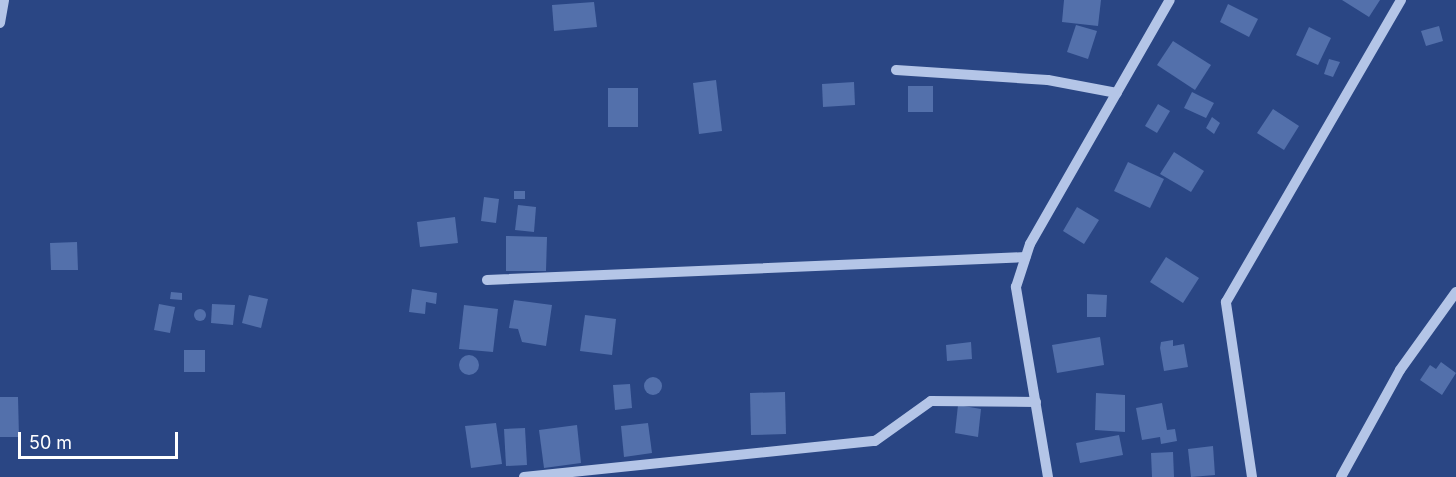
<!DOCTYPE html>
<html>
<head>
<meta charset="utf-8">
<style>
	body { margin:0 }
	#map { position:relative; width:1456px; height:477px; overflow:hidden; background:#2a4684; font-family:Inter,sans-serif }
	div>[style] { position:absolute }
	.building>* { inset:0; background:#5370ab }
	.round { border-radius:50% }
	.minor>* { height:10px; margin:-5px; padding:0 5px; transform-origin:5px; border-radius:5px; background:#b4c5e7 }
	span { translate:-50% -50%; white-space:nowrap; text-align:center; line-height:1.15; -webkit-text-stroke:4.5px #2a4684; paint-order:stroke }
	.scale { position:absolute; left:18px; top:432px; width:160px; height:27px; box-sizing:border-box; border:3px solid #fff; border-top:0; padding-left:8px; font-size:18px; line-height:21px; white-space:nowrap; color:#fff; -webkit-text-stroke:4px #2a4684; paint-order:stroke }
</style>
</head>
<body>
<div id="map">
	<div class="building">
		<div style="clip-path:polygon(1064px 0,1101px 0,1098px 26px,1062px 22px)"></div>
		<div style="clip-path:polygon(1342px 0,1380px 0,1369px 17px)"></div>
		<div style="clip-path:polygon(594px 2px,597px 27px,554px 31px,552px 5px)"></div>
		<div style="clip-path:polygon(1228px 4px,1258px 19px,1249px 37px,1220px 22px)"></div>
		<div style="clip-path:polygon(1076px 25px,1097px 31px,1088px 59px,1067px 52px)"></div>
		<div style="clip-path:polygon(1439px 26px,1443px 41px,1426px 46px,1421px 31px)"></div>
		<div style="clip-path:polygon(1309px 27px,1331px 38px,1318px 65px,1296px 55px)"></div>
		<div style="clip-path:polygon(1173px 41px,1211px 65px,1195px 90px,1157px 65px)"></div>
		<div style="clip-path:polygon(1329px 59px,1340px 62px,1333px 77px,1324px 74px)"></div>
		<div style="clip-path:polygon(716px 80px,722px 131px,699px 134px,693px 83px)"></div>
		<div style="clip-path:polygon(854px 82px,855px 105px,823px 107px,822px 84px)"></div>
		<div style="clip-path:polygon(908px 86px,933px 86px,933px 112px,908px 112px)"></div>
		<div style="clip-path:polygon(608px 88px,638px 88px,638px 127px,608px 127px)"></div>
		<div style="clip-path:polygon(1192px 92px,1214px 103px,1206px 118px,1184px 108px)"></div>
		<div style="clip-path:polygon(1158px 104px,1170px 111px,1157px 133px,1145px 126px)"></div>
		<div style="clip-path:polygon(1273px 109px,1299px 126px,1284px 150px,1257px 133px)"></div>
		<div style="clip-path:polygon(1212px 117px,1220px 123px,1214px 134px,1206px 128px)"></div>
		<div style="clip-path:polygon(1174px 152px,1204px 171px,1191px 192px,1160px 174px)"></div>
		<div style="clip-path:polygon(1128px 162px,1164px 179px,1150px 208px,1114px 191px)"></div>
		<div style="clip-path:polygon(514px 191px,525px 191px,525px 199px,514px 199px)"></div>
		<div style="clip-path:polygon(484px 197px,499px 199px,496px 223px,481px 221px)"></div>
		<div style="clip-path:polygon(518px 205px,536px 207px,534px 232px,515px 230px)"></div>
		<div style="clip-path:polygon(1077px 207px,1099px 220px,1084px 244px,1063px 231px)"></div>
		<div style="clip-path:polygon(455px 217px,458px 243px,420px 247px,417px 222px)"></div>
		<div style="clip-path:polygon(506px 236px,547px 237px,546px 271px,506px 271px)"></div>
		<div style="clip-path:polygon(77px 242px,78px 270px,51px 270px,50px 243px)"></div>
		<div style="clip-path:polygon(1166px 257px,1199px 278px,1183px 303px,1150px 282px)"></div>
		<div style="clip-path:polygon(412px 289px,437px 293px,436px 304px,426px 302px,425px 314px,409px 312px)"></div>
		<div style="clip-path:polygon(171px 292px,182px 293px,182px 300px,170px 299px)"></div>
		<div style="clip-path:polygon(1087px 294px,1107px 295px,1106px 317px,1087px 317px)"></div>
		<div style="clip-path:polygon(249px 295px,268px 299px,261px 328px,242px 323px)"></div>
		<div style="clip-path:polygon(514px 300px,552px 305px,546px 346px,522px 342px,518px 329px,509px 328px)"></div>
		<div style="clip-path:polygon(159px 304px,175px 307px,170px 333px,154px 330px)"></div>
		<div style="clip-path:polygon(212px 304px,235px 305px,233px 325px,211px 323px)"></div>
		<div style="clip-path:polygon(464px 305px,498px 309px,493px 352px,459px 349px)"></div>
		<div class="round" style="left:194px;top:309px;width:12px;height:12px"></div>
		<div style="clip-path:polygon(585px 315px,616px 319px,612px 355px,580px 351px)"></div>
		<div style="clip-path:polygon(1100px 337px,1104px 365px,1057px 373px,1052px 345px)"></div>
		<div style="clip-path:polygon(1173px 340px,1173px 346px,1184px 344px,1188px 367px,1164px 371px,1160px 348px,1161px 342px)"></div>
		<div style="clip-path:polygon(971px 342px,972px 359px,947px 361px,946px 345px)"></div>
		<div style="clip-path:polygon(184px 350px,205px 350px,205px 372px,184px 372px)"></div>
		<div class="round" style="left:459px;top:355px;width:20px;height:20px"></div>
		<div style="clip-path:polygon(1441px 362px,1456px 373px,1442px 395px,1420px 380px,1430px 365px,1436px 369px)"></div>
		<div class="round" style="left:644px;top:377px;width:18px;height:18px"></div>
		<div style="clip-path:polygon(630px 384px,632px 408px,615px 410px,613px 385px)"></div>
		<div style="clip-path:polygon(785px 392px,786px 434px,751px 435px,750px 393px)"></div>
		<div style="clip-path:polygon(1096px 393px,1125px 395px,1125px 432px,1095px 430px)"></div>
		<div style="clip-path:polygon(0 397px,18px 397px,19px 437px,0 437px)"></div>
		<div style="clip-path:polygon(1162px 403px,1167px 430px,1175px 429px,1177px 441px,1161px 444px,1160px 437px,1142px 440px,1136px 408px)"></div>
		<div style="clip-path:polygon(958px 405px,981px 409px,978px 437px,955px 433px)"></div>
		<div style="clip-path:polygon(496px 423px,502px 464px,471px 468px,465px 426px)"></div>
		<div style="clip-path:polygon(648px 423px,652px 453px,624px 457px,621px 426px)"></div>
		<div style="clip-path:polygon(577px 425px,581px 463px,544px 468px,539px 430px)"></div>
		<div style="clip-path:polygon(525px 428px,527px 465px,506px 466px,504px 429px)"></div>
		<div style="clip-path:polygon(1119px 435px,1123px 455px,1080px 463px,1076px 443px)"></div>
		<div style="clip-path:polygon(1213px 446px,1215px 475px,1191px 477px,1188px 449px)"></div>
		<div style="clip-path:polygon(1173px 452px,1174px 477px,1152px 477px,1151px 453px)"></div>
	</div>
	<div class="minor">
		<div style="left:0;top:23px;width:23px;rotate:-80deg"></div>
		<div style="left:896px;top:70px;width:152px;rotate:3.8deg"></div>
		<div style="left:1048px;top:80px;width:70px;rotate:10.7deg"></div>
		<div style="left:487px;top:280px;width:539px;rotate:-2.44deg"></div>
		<div style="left:524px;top:477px;width:353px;rotate:-5.9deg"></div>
		<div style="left:875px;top:441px;width:69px;rotate:-35.5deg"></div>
		<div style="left:931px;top:401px;width:105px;rotate:0.5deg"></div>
		<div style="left:1048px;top:477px;width:193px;rotate:-99.6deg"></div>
		<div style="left:1016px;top:287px;width:45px;rotate:-72deg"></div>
		<div style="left:1030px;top:244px;width:281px;rotate:-60.2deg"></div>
		<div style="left:1252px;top:477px;width:177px;rotate:-98.5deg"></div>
		<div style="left:1226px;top:302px;width:349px;rotate:-59.9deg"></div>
		<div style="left:1341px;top:477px;width:122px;rotate:-61.1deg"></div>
		<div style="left:1400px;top:370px;width:96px;rotate:-54.3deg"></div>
	</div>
	<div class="scale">50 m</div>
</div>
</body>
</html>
